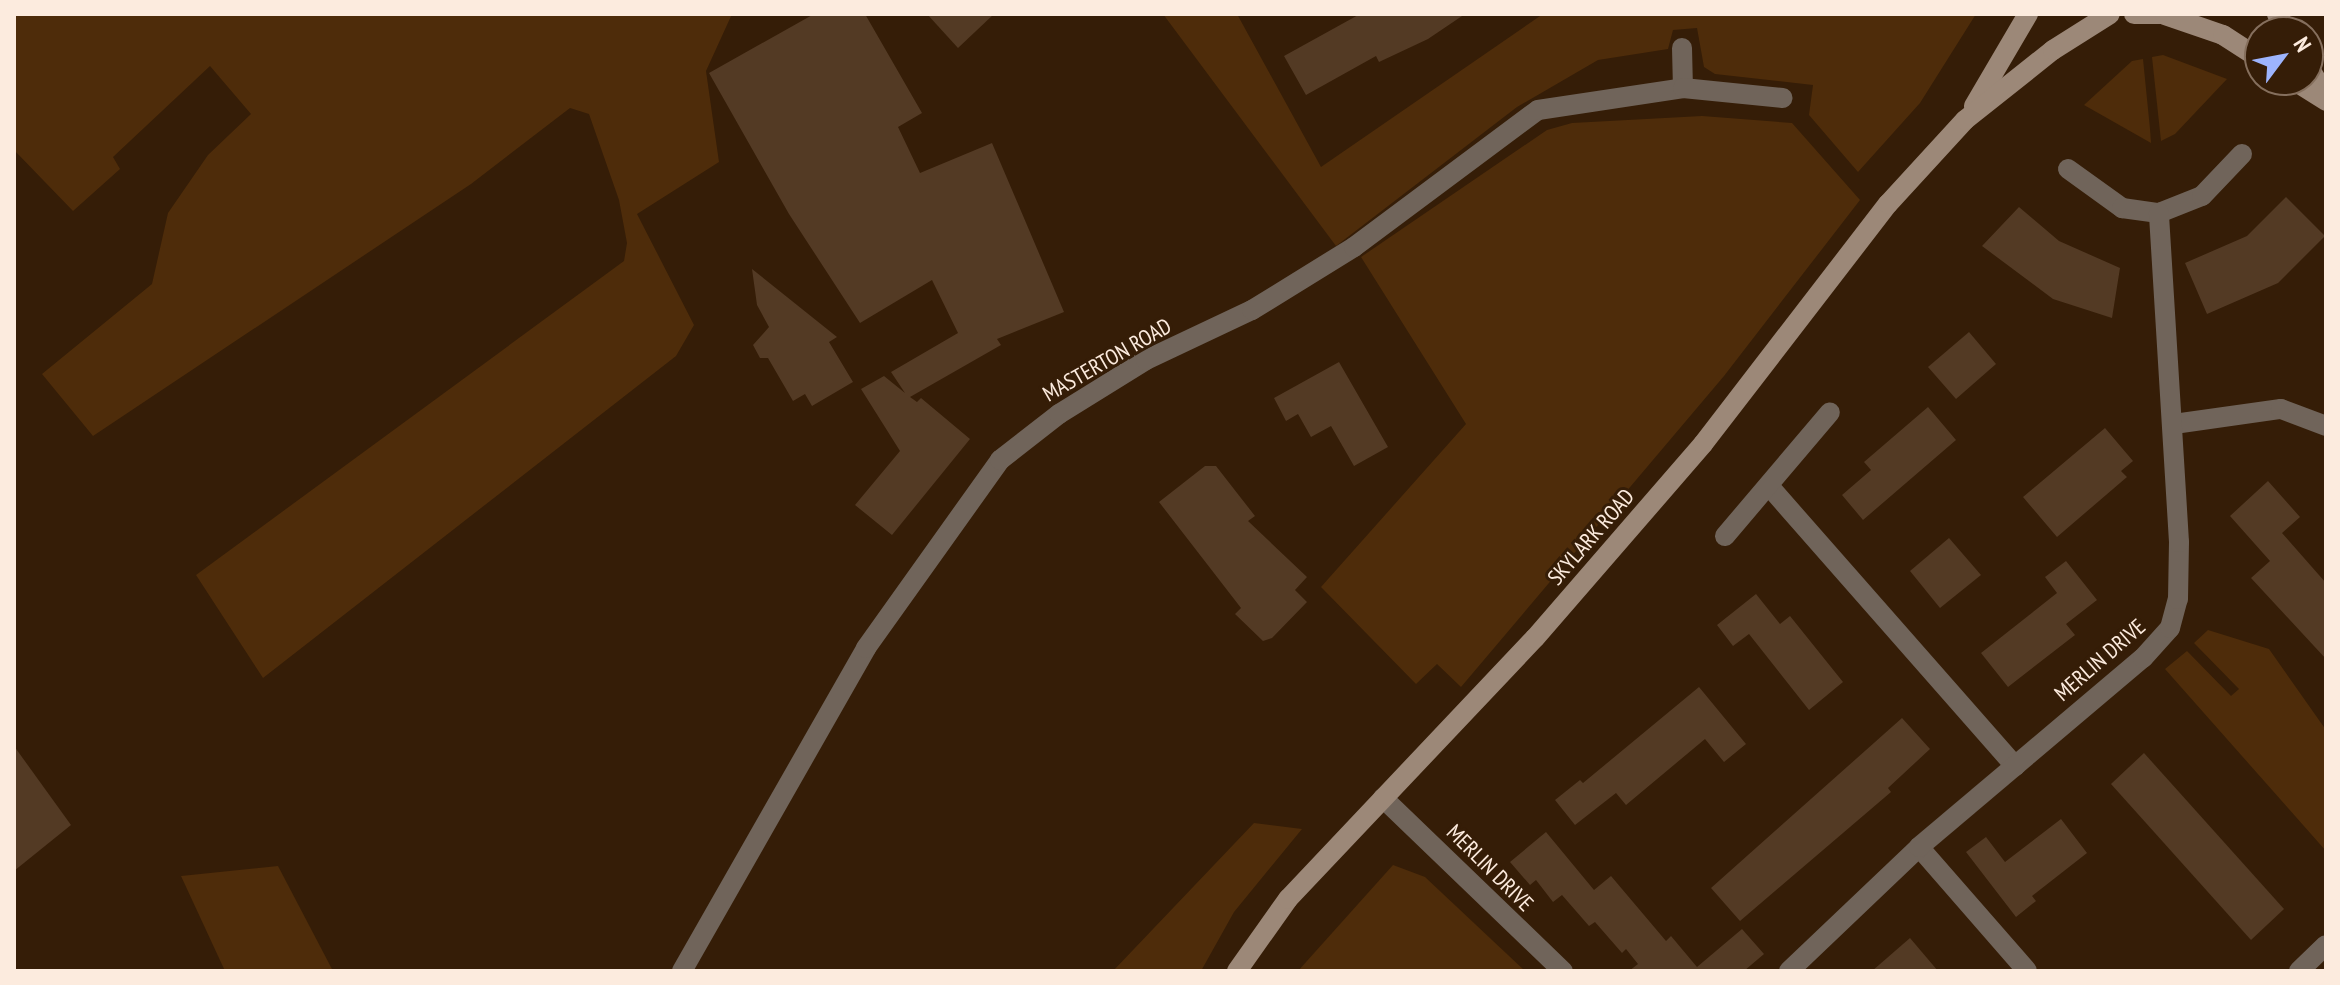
<!DOCTYPE html>
<html>
<head>
<meta charset="utf-8">
<style>
	body { margin:0 }
	#map { position:relative; width:2340px; height:985px; overflow:hidden; background:#351d07; font-family:"PT Sans Narrow",sans-serif }
	div>[style] { position:absolute }
	.green>* { inset:0; background:#4e2c0a }
	.building>* { inset:0; background:#533a24 }
	.street>* { height:20px; margin:-10px; padding:0 10px; transform-origin:10px; border-radius:10px; background:#70645a }
	.secondary>* { height:20px; margin:-10px; padding:0 10px; transform-origin:10px; border-radius:10px; background:#9c8878 }
	span { translate:-50% -50%; white-space:nowrap; text-align:center; line-height:1.15; -webkit-text-stroke:6px #351d07; paint-order:stroke }
	.street-label { font-size:22px; color:#fcebde }
	.frame { position:absolute; inset:0; border:16px solid #fcebde; pointer-events:none }
	.north { position:absolute; left:2244px; top:16px; width:80px; height:80px; box-sizing:border-box; background:#351d07; border:2px solid #856f5d; border-radius:50%; rotate:58deg; font-size:22px; font-weight:700; line-height:32px; text-align:center; color:#fcebde }
	.north::after { content:''; display:block; margin:auto; width:28px; height:36px; background:#9db4fd; clip-path:polygon(50% 0,100% 100%,50% 72%,0 100%) }
</style>
</head>
<body>
<div id="map">
	<div class="green">
		<div style="clip-path:polygon(14px 14px,732px 14px,706px 71px,719px 162px,637px 214px,694px 325px,676px 356px,263px 678px,196px 575px,624px 261px,627px 243px,619px 200px,589px 114px,570px 108px,471px 184px,93px 436px,42px 374px,152px 284px,168px 213px,208px 155px,251px 114px,210px 66px,113px 157px,120px 169px,73px 211px,14px 150px)"></div>
		<div style="clip-path:polygon(1163px 14px,1237px 14px,1321px 167px,1543px 14px,1976px 14px,1920px 103px,1858px 172px,1809px 115px,1813px 85px,1715px 74px,1704px 67px,1697px 28px,1673px 30px,1668px 49px,1598px 60px,1517px 107px,1336px 246px)"></div>
		<div style="clip-path:polygon(2163px 55px,2227px 79px,2175px 134px,2161px 141px,2152px 57px)"></div>
		<div style="clip-path:polygon(2143px 59px,2150px 129px,2151px 143px,2084px 105px,2132px 61px)"></div>
		<div style="clip-path:polygon(1702px 116px,1792px 123px,1860px 200px,1724px 376px,1461px 687px,1437px 664px,1416px 684px,1321px 587px,1466px 424px,1361px 257px,1547px 130px,1572px 123px)"></div>
		<div style="clip-path:polygon(2208px 630px,2269px 649px,2326px 730px,2326px 851px,2165px 669px,2187px 651px,2231px 696px,2239px 689px,2194px 643px)"></div>
		<div style="clip-path:polygon(1254px 823px,1302px 829px,1234px 912px,1201px 971px,1113px 971px)"></div>
		<div style="clip-path:polygon(1393px 865px,1425px 877px,1525px 971px,1298px 971px)"></div>
		<div style="clip-path:polygon(278px 866px,333px 971px,225px 971px,181px 876px)"></div>
	</div>
	<div class="building">
		<div style="clip-path:polygon(814px 14px,865px 14px,922px 113px,898px 127px,920px 173px,992px 143px,1064px 312px,997px 339px,1001px 345px,910px 397px,917px 402px,921px 398px,970px 439px,892px 535px,855px 505px,900px 451px,861px 389px,884px 376px,905px 393px,891px 372px,958px 333px,932px 280px,860px 323px,789px 214px,709px 73px)"></div>
		<div style="clip-path:polygon(927px 14px,994px 14px,958px 48px)"></div>
		<div style="clip-path:polygon(1360px 14px,1465px 14px,1428px 39px,1379px 62px,1376px 56px,1306px 95px,1284px 56px)"></div>
		<div style="clip-path:polygon(2286px 197px,2325px 236px,2278px 283px,2207px 314px,2185px 263px,2247px 236px)"></div>
		<div style="clip-path:polygon(2019px 207px,2059px 241px,2120px 268px,2112px 318px,2053px 299px,1982px 246px)"></div>
		<div style="clip-path:polygon(752px 269px,837px 337px,829px 342px,853px 382px,812px 406px,805px 394px,793px 401px,768px 358px,760px 358px,753px 345px,769px 327px,757px 305px)"></div>
		<div style="clip-path:polygon(1969px 332px,1996px 364px,1956px 399px,1928px 367px)"></div>
		<div style="clip-path:polygon(1339px 362px,1388px 447px,1354px 466px,1331px 426px,1311px 437px,1298px 414px,1286px 421px,1274px 398px)"></div>
		<div style="clip-path:polygon(1928px 407px,1956px 440px,1863px 520px,1842px 495px,1871px 470px,1864px 462px)"></div>
		<div style="clip-path:polygon(2105px 428px,2133px 461px,2121px 471px,2127px 477px,2057px 537px,2023px 497px)"></div>
		<div style="clip-path:polygon(1205px 466px,1216px 466px,1255px 516px,1248px 521px,1307px 577px,1295px 590px,1307px 602px,1272px 638px,1263px 641px,1235px 614px,1241px 608px,1159px 502px)"></div>
		<div style="clip-path:polygon(2268px 481px,2300px 517px,2282px 533px,2326px 583px,2326px 659px,2251px 578px,2270px 561px,2230px 516px)"></div>
		<div style="clip-path:polygon(1949px 538px,1981px 575px,1940px 608px,1910px 571px)"></div>
		<div style="clip-path:polygon(2066px 561px,2097px 600px,2066px 624px,2075px 635px,2008px 687px,1981px 653px,2057px 593px,2045px 577px)"></div>
		<div style="clip-path:polygon(1756px 594px,1780px 624px,1790px 616px,1843px 682px,1809px 710px,1749px 634px,1733px 646px,1717px 625px)"></div>
		<div style="clip-path:polygon(1699px 687px,1746px 744px,1724px 762px,1705px 739px,1626px 805px,1616px 793px,1575px 825px,1555px 800px,1580px 780px,1583px 783px)"></div>
		<div style="clip-path:polygon(1902px 718px,1930px 749px,1888px 788px,1891px 792px,1740px 921px,1711px 888px)"></div>
		<div style="clip-path:polygon(14px 746px,71px 825px,14px 871px)"></div>
		<div style="clip-path:polygon(2144px 753px,2284px 909px,2251px 940px,2111px 784px)"></div>
		<div style="clip-path:polygon(2061px 819px,2087px 853px,2032px 896px,2036px 901px,2016px 917px,1966px 852px,1986px 837px,2005px 862px)"></div>
		<div style="clip-path:polygon(1546px 832px,1594px 890px,1611px 876px,1666px 941px,1671px 936px,1697px 967px,1742px 929px,1764px 954px,1744px 971px,1629px 971px,1638px 964px,1626px 949px,1622px 953px,1595px 922px,1589px 926px,1562px 895px,1553px 902px,1536px 880px,1530px 885px,1510px 862px)"></div>
		<div style="clip-path:polygon(1910px 938px,1938px 971px,1872px 971px)"></div>
	</div>
	<div class="street">
		<div style="left:1682px;top:48px;width:40px;rotate:88.6deg"></div>
		<div style="left:2068px;top:169px;width:67px;rotate:35.8deg"></div>
		<div style="left:2122px;top:208px;width:37px;rotate:8deg"></div>
		<div style="left:2159px;top:213px;width:46px;rotate:-21.6deg"></div>
		<div style="left:2202px;top:196px;width:58px;rotate:-46.4deg"></div>
		<div style="left:2174px;top:424px;width:108px;rotate:-8deg"></div>
		<div style="left:2281px;top:409px;width:48px;rotate:20.7deg"></div>
		<div style="left:1769px;top:486px;width:373px;rotate:48.7deg"></div>
		<div style="left:1725px;top:536px;width:162px;rotate:-49.7deg"></div>
		<div style="left:1383px;top:798px;width:250px;rotate:43.9deg"></div>
		<div style="left:1919px;top:847px;width:164px;rotate:48.9deg"></div>
		<div style="left:682px;top:971px;width:372px;rotate:-60.3deg"></div>
		<div style="left:866px;top:648px;width:231px;rotate:-54.5deg"></div>
		<div style="left:1000px;top:460px;width:75px;rotate:-37.9deg"></div>
		<div style="left:1059px;top:414px;width:102px;rotate:-31.8deg"></div>
		<div style="left:1146px;top:360px;width:117px;rotate:-25.3deg"></div>
		<div style="left:1252px;top:310px;width:120px;rotate:-31.7deg"></div>
		<div style="left:1354px;top:247px;width:229px;rotate:-36.7deg"></div>
		<div style="left:1538px;top:110px;width:147px;rotate:-8.6deg"></div>
		<div style="left:1683px;top:88px;width:100px;rotate:5.7deg"></div>
		<div style="left:1789px;top:971px;width:180px;rotate:-43.6deg"></div>
		<div style="left:1919px;top:847px;width:293px;rotate:-40.2deg"></div>
		<div style="left:2143px;top:658px;width:40px;rotate:-48deg"></div>
		<div style="left:2170px;top:628px;width:30px;rotate:-75deg"></div>
		<div style="left:2178px;top:599px;width:57px;rotate:-89deg"></div>
		<div style="left:2179px;top:542px;width:330px;rotate:-93.5deg"></div>
		<div style="left:2299px;top:971px;width:37px;rotate:-44deg"></div>
	</div>
	<div class="secondary">
		<div style="left:2134px;top:14px;width:33px"></div>
		<div style="left:2277px;top:14px;width:21px;rotate:59deg"></div>
		<div style="left:2165px;top:15px;width:61px;rotate:19deg"></div>
		<div style="left:2223px;top:35px;width:44px;rotate:33deg"></div>
		<div style="left:2308px;top:66px;width:35px;rotate:59deg"></div>
		<div style="left:2293px;top:80px;width:39px;rotate:32deg"></div>
		<div style="left:1974px;top:106px;width:107px;rotate:-59.6deg"></div>
		<div style="left:1237px;top:971px;width:88px;rotate:-54.7deg"></div>
		<div style="left:1288px;top:899px;width:359px;rotate:-46.6deg"></div>
		<div style="left:1535px;top:638px;width:257px;rotate:-49.1deg"></div>
		<div style="left:1703px;top:444px;width:303px;rotate:-52.4deg"></div>
		<div style="left:1888px;top:204px;width:114px;rotate:-47.5deg"></div>
		<div style="left:1965px;top:120px;width:112px;rotate:-38.5deg"></div>
		<div style="left:2053px;top:50px;width:67px;rotate:-32.3deg"></div>
	</div>
	<div class="street-label">
		<span style="left:1107px;top:360px;rotate:-30deg">MASTERTON ROAD</span>
		<span style="left:1591px;top:537px;rotate:-49deg">SKYLARK ROAD</span>
		<span style="left:2100px;top:660px;rotate:-41deg">MERLIN DRIVE</span>
		<span style="left:1490px;top:868px;rotate:45deg">MERLIN DRIVE</span>
	</div>
	<div class="frame"></div>
	<div class="north">N</div>
</div>
</body>
</html>
